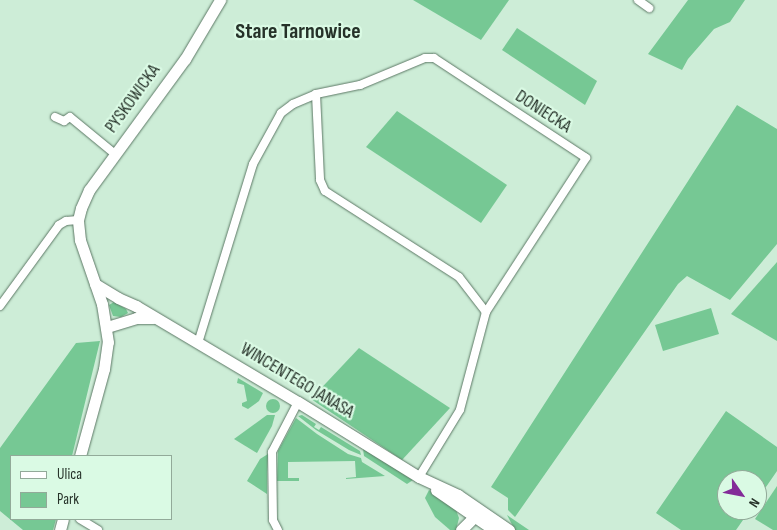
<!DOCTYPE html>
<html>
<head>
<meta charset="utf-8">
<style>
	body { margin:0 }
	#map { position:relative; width:777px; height:530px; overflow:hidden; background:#cdedd7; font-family:"Sofia Sans Condensed",sans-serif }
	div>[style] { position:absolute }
	.green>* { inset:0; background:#76c894 }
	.round { border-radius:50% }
	.roads { filter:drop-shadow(0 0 1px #5c7865) drop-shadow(0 0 1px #5c7865) }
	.street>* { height:8px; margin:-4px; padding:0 4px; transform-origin:4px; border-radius:4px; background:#fff }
	.secondary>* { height:11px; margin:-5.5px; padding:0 5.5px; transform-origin:5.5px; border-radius:5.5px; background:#fff }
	span { translate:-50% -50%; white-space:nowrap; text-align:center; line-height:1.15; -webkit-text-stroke:4.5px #dafae4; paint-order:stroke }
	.street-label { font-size:18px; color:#263229 }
	.district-label { font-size:22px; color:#263229; font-weight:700 }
	.legend { position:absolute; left:10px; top:455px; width:162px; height:65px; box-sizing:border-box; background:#dafae4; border:1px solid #92aa99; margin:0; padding:6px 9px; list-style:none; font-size:15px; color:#263229 }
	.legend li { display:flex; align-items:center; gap:10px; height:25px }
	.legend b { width:25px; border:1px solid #92aa99 }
	.north { position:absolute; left:717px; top:470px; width:50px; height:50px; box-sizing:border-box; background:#dafae4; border:1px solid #92aa99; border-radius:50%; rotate:123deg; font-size:14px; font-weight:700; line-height:20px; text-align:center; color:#263229 }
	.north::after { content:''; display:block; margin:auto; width:18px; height:22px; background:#832b98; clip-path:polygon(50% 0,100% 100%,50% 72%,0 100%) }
</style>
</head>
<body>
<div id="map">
	<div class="green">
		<div style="clip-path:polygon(413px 0,509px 0,481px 40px)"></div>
		<div style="clip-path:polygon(688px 0,745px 0,730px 22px,714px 29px,688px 59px,682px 70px,648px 54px)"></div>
		<div style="clip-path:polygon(517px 28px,597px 81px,585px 105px,502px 50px)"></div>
		<div style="clip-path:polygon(737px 105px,777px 129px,777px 244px,730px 300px,687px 276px,678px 284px,515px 517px,508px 510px,508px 498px,491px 487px)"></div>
		<div style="clip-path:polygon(397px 111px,507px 185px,481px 223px,366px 147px)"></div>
		<div style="clip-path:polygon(777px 262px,777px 341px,731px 314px)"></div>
		<div style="clip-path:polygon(114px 302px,126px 309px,128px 313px,121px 317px,113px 316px,109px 305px)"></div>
		<div style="clip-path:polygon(711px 308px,719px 334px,663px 351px,655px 325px)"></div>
		<div style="clip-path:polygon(100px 341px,72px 456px,11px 456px,11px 519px,56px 519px,53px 530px,23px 530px,0 511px,0 448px,76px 343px)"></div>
		<div style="clip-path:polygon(359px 348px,450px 408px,402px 460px,311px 399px)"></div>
		<div style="clip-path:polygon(238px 378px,263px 393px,259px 401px,248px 409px,242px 406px,242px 403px,247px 401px,244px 385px,237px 383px)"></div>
		<div class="round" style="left:266px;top:399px;width:14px;height:14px"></div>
		<div style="clip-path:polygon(726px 411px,777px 447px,777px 471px,757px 500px,757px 480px,727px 480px,727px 510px,750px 510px,736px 530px,681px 530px,656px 513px)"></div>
		<div style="clip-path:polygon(267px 415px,275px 415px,272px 426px,257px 453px,234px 439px)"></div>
		<div style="clip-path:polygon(302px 415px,316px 424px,314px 427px,319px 430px,321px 427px,360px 451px,361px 455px,349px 450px,316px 430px,298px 416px)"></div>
		<div style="clip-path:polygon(296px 418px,317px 434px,348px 454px,361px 458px,362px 462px,385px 476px,346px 479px,346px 478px,356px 477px,355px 461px,288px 462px,288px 478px,299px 478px,299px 481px,277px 481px,278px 451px)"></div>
		<div style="clip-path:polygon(363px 449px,413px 480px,407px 484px,364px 456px)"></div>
		<div style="clip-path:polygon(268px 454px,267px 472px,267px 494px,247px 481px,260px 459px)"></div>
		<div style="clip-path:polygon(777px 486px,777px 530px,773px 530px,755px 519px)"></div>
		<div style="clip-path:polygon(429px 490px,456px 510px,459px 518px,456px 530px,450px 530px,435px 517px,425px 498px)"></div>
		<div style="clip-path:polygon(507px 515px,529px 530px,515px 530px)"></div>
	</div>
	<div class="roads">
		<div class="street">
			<div style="left:638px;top:0;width:14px;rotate:36deg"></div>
			<div style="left:316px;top:94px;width:86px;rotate:87.3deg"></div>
			<div style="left:320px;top:180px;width:12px;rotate:66deg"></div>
			<div style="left:325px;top:191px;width:159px;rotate:32.7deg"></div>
			<div style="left:459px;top:277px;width:44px;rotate:52.4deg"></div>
			<div style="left:55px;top:117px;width:10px;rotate:24deg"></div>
			<div style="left:64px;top:121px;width:7px;rotate:-34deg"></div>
			<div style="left:70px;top:117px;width:58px;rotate:39.4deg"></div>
			<div style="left:0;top:306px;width:100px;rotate:-53.9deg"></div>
			<div style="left:59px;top:225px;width:8px;rotate:-30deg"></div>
			<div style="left:66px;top:221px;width:12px;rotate:-5deg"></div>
			<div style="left:198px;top:343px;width:187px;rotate:-72.9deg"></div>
			<div style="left:253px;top:164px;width:58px;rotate:-61.2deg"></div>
			<div style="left:281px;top:113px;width:15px;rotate:-37deg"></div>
			<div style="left:293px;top:104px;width:25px;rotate:-23deg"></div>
			<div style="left:316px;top:94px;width:45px;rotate:-11.6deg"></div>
			<div style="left:360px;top:85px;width:70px;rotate:-22.6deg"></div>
			<div style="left:425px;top:58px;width:9px"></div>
			<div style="left:434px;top:58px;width:182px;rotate:33.3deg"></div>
			<div style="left:586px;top:158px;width:184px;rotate:123deg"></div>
			<div style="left:486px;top:312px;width:101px;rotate:104.9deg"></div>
			<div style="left:460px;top:410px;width:79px;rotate:121.5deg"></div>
			<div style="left:80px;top:519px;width:21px;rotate:31deg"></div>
			<div style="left:278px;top:530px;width:11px;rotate:-117deg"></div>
			<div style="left:273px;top:520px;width:68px;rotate:-90.8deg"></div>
			<div style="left:272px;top:452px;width:56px;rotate:-62.5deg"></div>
		</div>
		<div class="secondary">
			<div style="left:95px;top:284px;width:27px;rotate:31deg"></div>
			<div style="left:118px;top:298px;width:20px;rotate:24deg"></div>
			<div style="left:136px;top:306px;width:188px;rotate:30.7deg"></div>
			<div style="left:298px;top:402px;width:142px;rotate:31.8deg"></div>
			<div style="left:419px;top:477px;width:43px;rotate:24.8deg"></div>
			<div style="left:458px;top:495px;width:62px;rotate:34.5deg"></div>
			<div style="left:107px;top:327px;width:30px;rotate:-17deg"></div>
			<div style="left:136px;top:318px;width:17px"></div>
			<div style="left:80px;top:456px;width:90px;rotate:-74.6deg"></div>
			<div style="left:104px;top:369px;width:27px;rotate:-82deg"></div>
			<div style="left:108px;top:342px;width:38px;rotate:-99deg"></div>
			<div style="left:102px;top:304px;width:68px;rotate:-109deg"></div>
			<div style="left:80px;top:240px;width:20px;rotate:-96deg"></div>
			<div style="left:78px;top:220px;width:12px;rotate:-76deg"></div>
			<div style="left:81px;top:208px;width:20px;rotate:-66deg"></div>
			<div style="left:89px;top:190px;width:162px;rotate:-53.8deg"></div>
			<div style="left:185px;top:59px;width:69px;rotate:-59.3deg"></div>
			<div style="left:436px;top:490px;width:70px;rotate:34.6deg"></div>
			<div style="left:60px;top:530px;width:11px;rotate:-75deg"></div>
			<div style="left:461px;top:530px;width:25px;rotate:-45deg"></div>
		</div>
	</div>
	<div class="street-label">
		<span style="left:133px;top:99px;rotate:-54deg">PYSKOWICKA</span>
		<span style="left:543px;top:112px;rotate:33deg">DONIECKA</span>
		<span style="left:297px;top:381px;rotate:31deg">WINCENTEGO JANASA</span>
	</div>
	<div class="district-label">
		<span style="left:298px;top:32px">Stare Tarnowice</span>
	</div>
	<ul class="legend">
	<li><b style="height:6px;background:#fff"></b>Ulica</li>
	<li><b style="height:14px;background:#76c894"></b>Park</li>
	</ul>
	<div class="north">N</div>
</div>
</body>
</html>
